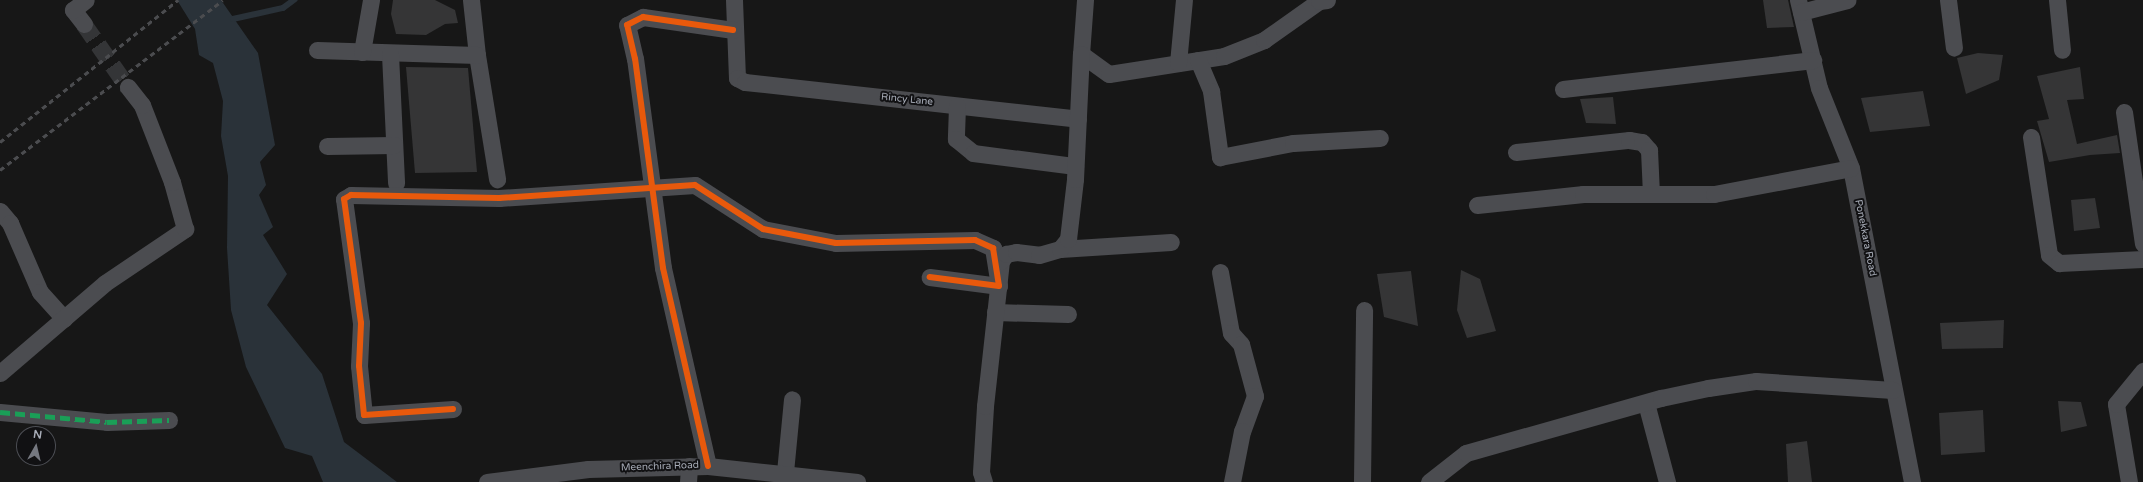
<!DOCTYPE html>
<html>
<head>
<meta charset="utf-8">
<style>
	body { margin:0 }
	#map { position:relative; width:2143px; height:482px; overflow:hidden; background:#171717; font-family:"Varela Round",sans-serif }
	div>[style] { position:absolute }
	.water>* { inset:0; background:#2a3239 }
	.stream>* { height:5.5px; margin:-2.75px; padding:0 2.75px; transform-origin:2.75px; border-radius:2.75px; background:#2a3239 }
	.building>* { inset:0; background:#353536 }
	.minor-tunnel>* { height:17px; margin-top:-8.5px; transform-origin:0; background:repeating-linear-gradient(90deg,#343537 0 17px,transparent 0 25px) }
	.minor>* { height:17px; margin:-8.5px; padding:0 8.5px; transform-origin:8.5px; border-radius:8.5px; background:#4b4c50 }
	.rail>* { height:3px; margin-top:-1.5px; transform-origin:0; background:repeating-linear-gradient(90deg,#4b4c4f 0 5px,transparent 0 9px) }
	.quiet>* { height:5px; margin-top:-2.5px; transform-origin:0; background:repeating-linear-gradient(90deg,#1a9f57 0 10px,transparent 0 15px) }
	.cycleway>* { height:6px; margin:-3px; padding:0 3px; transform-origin:3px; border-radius:3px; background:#e8590c }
	span { translate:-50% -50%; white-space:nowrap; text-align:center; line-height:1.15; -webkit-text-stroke:4px #111113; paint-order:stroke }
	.street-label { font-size:10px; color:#a8adb8 }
	.north { position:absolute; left:16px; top:426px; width:40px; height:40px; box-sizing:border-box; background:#111113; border:1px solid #4d4f55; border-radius:50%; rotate:8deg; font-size:11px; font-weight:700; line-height:16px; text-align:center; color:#a8adb8 }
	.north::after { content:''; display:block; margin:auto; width:14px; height:18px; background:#757880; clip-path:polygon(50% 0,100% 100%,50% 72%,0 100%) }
</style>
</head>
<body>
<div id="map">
	<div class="water">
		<div style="clip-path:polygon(177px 0,221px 0,258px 53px,275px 145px,260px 162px,266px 185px,259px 195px,273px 227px,263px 235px,287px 274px,267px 305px,322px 374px,344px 442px,397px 482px,323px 482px,312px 456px,285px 448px,246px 367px,231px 310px,227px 248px,228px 176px,221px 136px,223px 101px,213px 63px,199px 55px,195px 29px)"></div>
	</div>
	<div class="stream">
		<div style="left:233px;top:19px;width:51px;rotate:-12.4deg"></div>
		<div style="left:283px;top:8px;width:14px;rotate:-36deg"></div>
	</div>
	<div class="building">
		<div style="clip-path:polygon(393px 0,435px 0,455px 10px,458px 23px,445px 24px,426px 35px,396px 34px,391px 14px)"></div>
		<div style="clip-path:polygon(1763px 0,1788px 0,1794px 27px,1767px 28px)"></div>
		<div style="clip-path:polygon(1978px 53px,2003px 55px,1999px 80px,1966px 94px,1957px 58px)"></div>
		<div style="clip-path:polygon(406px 67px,468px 68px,477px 172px,415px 173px)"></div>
		<div style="clip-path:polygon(2080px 67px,2084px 99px,2067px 100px,2077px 144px,2117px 135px,2120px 153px,2090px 155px,2049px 162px,2037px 121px,2049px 119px,2037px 76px)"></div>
		<div style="clip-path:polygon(1923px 91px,1930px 126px,1870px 132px,1861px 98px)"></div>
		<div style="clip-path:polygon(1613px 97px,1616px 124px,1586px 123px,1580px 99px)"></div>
		<div style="clip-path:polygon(2095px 198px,2100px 228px,2074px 231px,2071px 200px)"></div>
		<div style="clip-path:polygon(1461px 270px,1480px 279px,1496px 331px,1467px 338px,1457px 310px)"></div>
		<div style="clip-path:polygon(1411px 271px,1418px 326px,1384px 317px,1377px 274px)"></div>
		<div style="clip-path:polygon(2004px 320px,2003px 348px,1942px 349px,1940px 323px)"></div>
		<div style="clip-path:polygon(2058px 401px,2081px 402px,2087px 426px,2061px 432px)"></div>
		<div style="clip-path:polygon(1983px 410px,1985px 452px,1941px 455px,1939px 413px)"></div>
		<div style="clip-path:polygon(1807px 441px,1812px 482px,1788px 482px,1786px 444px)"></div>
	</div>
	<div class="minor-tunnel">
		<div style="left:84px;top:24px;width:77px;rotate:55.1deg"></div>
	</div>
	<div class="minor">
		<div style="left:471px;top:0;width:55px;rotate:83.8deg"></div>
		<div style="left:477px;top:55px;width:126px;rotate:80.8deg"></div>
		<div style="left:734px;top:0;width:78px;rotate:87.8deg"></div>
		<div style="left:737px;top:78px;width:9px;rotate:27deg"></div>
		<div style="left:745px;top:82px;width:335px;rotate:6.3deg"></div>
		<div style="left:1085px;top:0;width:54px;rotate:94.2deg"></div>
		<div style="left:1081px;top:54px;width:34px;rotate:36deg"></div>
		<div style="left:1109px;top:74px;width:116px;rotate:-8.9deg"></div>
		<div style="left:1224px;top:56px;width:43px;rotate:-21.8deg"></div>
		<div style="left:1264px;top:40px;width:67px;rotate:-35.3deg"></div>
		<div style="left:1319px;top:1px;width:8px;rotate:-7deg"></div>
		<div style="left:1798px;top:0;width:90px;rotate:76.6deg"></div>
		<div style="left:1819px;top:88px;width:86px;rotate:68.2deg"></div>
		<div style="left:1851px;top:168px;width:320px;rotate:79deg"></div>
		<div style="left:1948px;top:0;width:48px;rotate:82.9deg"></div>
		<div style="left:2057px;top:0;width:50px;rotate:84.3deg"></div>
		<div style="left:1801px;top:12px;width:48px;rotate:-14.6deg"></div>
		<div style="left:84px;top:24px;width:18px;rotate:-128deg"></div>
		<div style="left:73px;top:10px;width:16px;rotate:-38deg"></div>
		<div style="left:317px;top:50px;width:160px;rotate:1.8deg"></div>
		<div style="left:362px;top:52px;width:53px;rotate:-80.2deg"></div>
		<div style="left:390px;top:54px;width:129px;rotate:87.3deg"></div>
		<div style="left:1198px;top:60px;width:34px;rotate:67deg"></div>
		<div style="left:1211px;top:91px;width:67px;rotate:82.2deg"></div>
		<div style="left:1220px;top:157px;width:74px;rotate:-10.9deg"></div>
		<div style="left:1293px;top:143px;width:87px;rotate:-3.3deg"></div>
		<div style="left:1178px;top:63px;width:63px;rotate:-84.6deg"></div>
		<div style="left:1563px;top:89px;width:252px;rotate:-6.6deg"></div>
		<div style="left:957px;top:106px;width:33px;rotate:92deg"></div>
		<div style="left:956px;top:139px;width:22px;rotate:39deg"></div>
		<div style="left:973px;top:153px;width:103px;rotate:7.3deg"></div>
		<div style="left:2124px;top:112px;width:133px;rotate:81.8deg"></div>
		<div style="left:2031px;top:137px;width:119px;rotate:81.3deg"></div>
		<div style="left:2049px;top:255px;width:13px;rotate:39deg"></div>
		<div style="left:2059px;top:263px;width:84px;rotate:-2.7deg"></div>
		<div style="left:327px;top:146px;width:67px;rotate:-0.9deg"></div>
		<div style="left:1516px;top:152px;width:114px;rotate:-6.1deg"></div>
		<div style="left:1629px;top:140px;width:13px;rotate:9deg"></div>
		<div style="left:1642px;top:142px;width:11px;rotate:49deg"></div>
		<div style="left:1649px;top:150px;width:44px;rotate:87.4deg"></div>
		<div style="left:1477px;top:205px;width:107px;rotate:-5.9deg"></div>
		<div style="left:1583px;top:194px;width:131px"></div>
		<div style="left:1714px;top:194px;width:139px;rotate:-10.7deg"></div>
		<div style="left:0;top:211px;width:16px;rotate:50deg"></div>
		<div style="left:10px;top:223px;width:75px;rotate:66.5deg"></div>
		<div style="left:40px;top:292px;width:36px;rotate:48deg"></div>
		<div style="left:1060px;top:249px;width:111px;rotate:-3.6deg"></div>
		<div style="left:1220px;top:272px;width:62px;rotate:79.8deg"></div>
		<div style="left:1231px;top:333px;width:15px;rotate:48deg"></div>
		<div style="left:1241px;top:344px;width:54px;rotate:74.9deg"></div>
		<div style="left:1255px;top:396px;width:37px;rotate:110deg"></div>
		<div style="left:1242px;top:431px;width:52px;rotate:101.1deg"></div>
		<div style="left:995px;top:312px;width:73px;rotate:1.6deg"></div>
		<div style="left:0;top:373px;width:138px;rotate:-40.6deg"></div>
		<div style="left:105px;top:283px;width:97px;rotate:-34deg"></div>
		<div style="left:185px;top:229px;width:49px;rotate:-105.5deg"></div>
		<div style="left:172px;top:182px;width:83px;rotate:-111.3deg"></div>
		<div style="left:142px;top:105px;width:23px;rotate:-128deg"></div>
		<div style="left:1646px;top:403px;width:82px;rotate:75.1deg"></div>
		<div style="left:453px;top:409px;width:89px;rotate:176.1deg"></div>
		<div style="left:364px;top:415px;width:49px;rotate:-95.8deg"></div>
		<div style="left:359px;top:366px;width:43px;rotate:-87.3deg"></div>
		<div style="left:361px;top:323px;width:125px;rotate:-97.8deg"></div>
		<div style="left:344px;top:199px;width:8px;rotate:-30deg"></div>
		<div style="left:351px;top:195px;width:148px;rotate:1.2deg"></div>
		<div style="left:499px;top:198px;width:196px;rotate:-3.8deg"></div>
		<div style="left:695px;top:185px;width:81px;rotate:32.9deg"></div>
		<div style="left:763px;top:229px;width:74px;rotate:10.9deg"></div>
		<div style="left:836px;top:243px;width:139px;rotate:-1.2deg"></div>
		<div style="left:975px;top:240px;width:20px;rotate:24deg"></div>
		<div style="left:993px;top:248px;width:38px;rotate:81deg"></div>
		<div style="left:999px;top:286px;width:70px;rotate:-172.6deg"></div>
		<div style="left:0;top:412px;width:107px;rotate:5.3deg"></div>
		<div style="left:107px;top:422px;width:62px;rotate:-1.8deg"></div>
		<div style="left:708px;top:466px;width:203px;rotate:-102.8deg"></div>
		<div style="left:663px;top:268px;width:211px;rotate:-97.6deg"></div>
		<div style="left:635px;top:59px;width:35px;rotate:-103deg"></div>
		<div style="left:627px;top:25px;width:18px;rotate:-27deg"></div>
		<div style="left:643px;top:17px;width:91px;rotate:8.2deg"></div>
		<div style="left:785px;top:472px;width:73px;rotate:-84.5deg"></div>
		<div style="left:487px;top:482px;width:102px;rotate:-7.3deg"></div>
		<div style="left:588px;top:469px;width:120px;rotate:-1.4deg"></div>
		<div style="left:708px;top:466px;width:150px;rotate:6.1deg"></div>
		<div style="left:688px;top:482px;width:16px;rotate:-86deg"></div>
		<div style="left:984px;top:482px;width:10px;rotate:-107deg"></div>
		<div style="left:981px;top:472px;width:66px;rotate:-86.5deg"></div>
		<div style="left:985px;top:406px;width:146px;rotate:-83.7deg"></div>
		<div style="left:1001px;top:261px;width:9px;rotate:-54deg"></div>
		<div style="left:1006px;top:254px;width:10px;rotate:-11deg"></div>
		<div style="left:1016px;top:252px;width:23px;rotate:7deg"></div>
		<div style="left:1039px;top:255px;width:22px;rotate:-16deg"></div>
		<div style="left:1060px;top:249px;width:13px;rotate:-51deg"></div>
		<div style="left:1068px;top:239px;width:60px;rotate:-83.3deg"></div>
		<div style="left:1075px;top:179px;width:125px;rotate:-87.3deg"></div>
		<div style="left:1362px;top:482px;width:172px;rotate:-89.3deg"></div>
		<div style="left:1429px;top:482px;width:47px;rotate:-38.1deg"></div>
		<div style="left:1466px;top:453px;width:203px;rotate:-15.8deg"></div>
		<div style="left:1661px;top:398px;width:48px;rotate:-12deg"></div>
		<div style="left:1708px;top:388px;width:49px;rotate:-8.3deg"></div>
		<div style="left:1756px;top:381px;width:137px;rotate:3.8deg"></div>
		<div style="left:2129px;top:482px;width:79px;rotate:-99.5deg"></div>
		<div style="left:2116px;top:404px;width:43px;rotate:-50.7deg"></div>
	</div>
	<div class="rail">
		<div style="left:0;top:142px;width:228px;rotate:-38.6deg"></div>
		<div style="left:0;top:170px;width:280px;rotate:-37.3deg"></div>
	</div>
	<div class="quiet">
		<div style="left:0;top:412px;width:107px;rotate:5.3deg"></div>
		<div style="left:107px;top:422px;width:62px;rotate:-1.8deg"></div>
	</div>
	<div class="cycleway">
		<div style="left:453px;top:409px;width:89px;rotate:176.1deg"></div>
		<div style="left:364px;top:415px;width:49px;rotate:-95.8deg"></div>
		<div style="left:359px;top:366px;width:43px;rotate:-87.3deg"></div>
		<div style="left:361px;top:323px;width:125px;rotate:-97.8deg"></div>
		<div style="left:344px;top:199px;width:8px;rotate:-30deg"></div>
		<div style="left:351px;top:195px;width:148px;rotate:1.2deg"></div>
		<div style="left:499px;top:198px;width:196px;rotate:-3.8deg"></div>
		<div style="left:695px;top:185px;width:81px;rotate:32.9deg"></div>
		<div style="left:763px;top:229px;width:74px;rotate:10.9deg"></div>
		<div style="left:836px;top:243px;width:139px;rotate:-1.2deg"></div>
		<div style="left:975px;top:240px;width:20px;rotate:24deg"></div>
		<div style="left:993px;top:248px;width:38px;rotate:81deg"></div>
		<div style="left:999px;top:286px;width:70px;rotate:-172.6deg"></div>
		<div style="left:708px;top:466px;width:203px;rotate:-102.8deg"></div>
		<div style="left:663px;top:268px;width:211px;rotate:-97.6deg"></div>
		<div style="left:635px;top:59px;width:35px;rotate:-103deg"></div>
		<div style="left:627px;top:25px;width:18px;rotate:-27deg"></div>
		<div style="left:643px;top:17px;width:91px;rotate:8.2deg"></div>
	</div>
	<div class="street-label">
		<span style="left:907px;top:100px;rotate:6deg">Rincy Lane</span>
		<span style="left:1865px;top:238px;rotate:79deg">Ponekkara Road</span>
		<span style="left:660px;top:467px;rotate:-2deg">Meenchira Road</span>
	</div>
	<div class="north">N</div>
</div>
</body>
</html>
